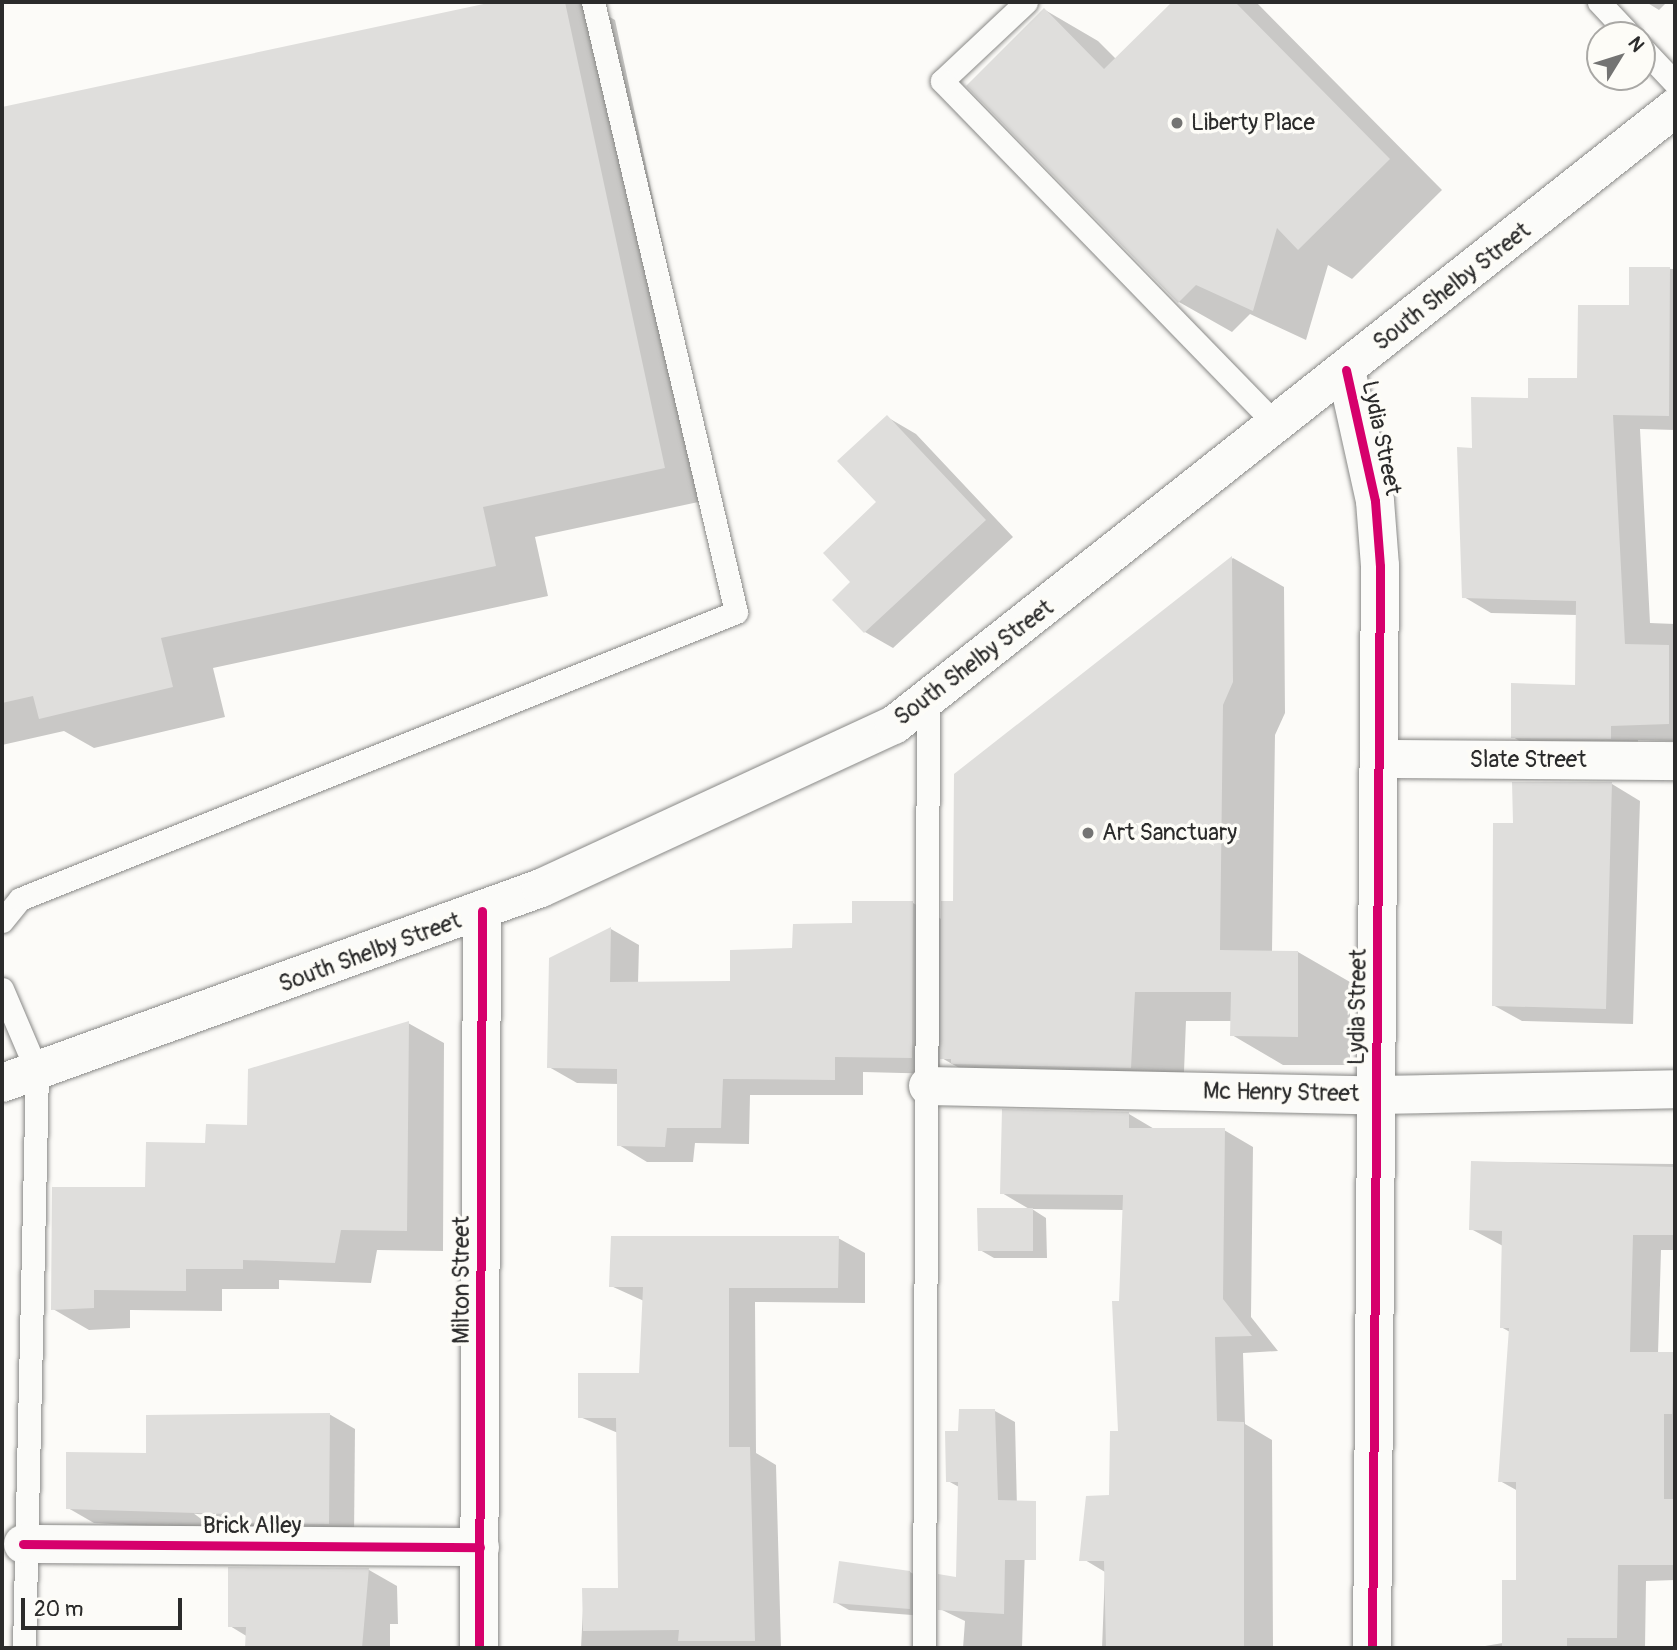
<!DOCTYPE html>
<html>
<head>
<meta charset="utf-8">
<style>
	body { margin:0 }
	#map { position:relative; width:1677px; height:1650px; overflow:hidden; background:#fcfbf8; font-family:Pangolin,sans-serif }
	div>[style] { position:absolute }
	.shadow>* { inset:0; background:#0003 }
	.building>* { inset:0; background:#dfdedc }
	.roads { filter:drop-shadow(0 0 2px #898987) drop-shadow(0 0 2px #898987) }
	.service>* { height:23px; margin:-11.5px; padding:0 11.5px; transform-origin:11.5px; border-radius:11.5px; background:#fbfbf9 }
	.minor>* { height:38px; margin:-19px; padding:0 19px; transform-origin:19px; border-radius:19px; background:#fbfbf9 }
	.secondary>* { height:38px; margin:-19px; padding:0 19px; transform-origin:19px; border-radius:19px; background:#fbfbf9 }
	.cycleway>* { height:9px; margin:-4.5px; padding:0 4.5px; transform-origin:4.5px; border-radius:4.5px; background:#d6006c }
	.dots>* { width:19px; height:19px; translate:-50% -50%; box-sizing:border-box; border:4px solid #fdfcf7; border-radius:50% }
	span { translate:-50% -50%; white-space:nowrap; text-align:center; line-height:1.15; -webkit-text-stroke:7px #fdfcf7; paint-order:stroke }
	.poi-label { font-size:23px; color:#2b2b2b }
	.left { translate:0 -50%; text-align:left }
	.street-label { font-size:23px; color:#2b2b2b }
	.frame { position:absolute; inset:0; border:4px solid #2b2b2b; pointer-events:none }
	.north { position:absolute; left:1586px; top:21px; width:70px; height:70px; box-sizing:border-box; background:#fdfcf7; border:2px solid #a9a8a5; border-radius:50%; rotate:52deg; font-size:19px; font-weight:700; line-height:28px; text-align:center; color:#2b2b2b }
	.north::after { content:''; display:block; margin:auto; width:24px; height:32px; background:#747473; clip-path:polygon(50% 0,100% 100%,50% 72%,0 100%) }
	.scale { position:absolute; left:21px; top:1598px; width:161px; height:32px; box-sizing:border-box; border:4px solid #2b2b2b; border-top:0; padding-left:9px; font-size:21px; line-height:24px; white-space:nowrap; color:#2b2b2b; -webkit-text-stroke:5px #fdfcf7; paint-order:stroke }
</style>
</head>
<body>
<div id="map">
	<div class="shadow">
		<div style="clip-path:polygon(504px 2px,583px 2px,615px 20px,717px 498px,535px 537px,548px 596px,213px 668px,225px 717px,94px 748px,64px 731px,2px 745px,2px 108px)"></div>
		<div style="clip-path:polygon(1174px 2px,1257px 3px,1442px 190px,1352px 279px,1328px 265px,1306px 340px,1250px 314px,1232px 332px,1179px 302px,1045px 10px,1098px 41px,1116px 59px)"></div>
		<div style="clip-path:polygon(1646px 2px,1667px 2px,1659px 10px)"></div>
		<div style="clip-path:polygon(1631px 268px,1675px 269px,1675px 430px,1640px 429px,1650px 623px,1675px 624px,1675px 741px,1638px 740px,1638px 753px,1540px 753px,1513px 737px,1577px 687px,1577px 615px,1491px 613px,1464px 597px,1473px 450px,1530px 400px,1579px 380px,1630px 307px)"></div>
		<div style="clip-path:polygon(887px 417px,916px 434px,1013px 537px,893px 648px,865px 632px,853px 582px,878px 502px)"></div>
		<div style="clip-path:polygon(1233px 558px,1284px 587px,1285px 713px,1275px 735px,1272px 952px,1298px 952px,1350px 982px,1350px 1065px,1283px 1065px,1232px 1035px,1232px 1021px,1186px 1021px,1183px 1097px,994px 1088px,940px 1057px,940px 1074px,863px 1072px,863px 1095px,750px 1095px,749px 1144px,695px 1143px,693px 1162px,647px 1162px,619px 1145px,619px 1084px,577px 1083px,549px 1067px,611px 929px,639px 945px,638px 984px,732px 982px,913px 903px,943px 920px,955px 903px,956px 775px)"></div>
		<div style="clip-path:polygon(1612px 784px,1640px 801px,1633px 1024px,1522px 1021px,1493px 1005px,1514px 824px)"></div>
		<div style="clip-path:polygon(408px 1023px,444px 1043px,443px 1251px,377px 1250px,371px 1283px,279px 1280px,279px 1289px,222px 1289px,222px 1311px,130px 1310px,130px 1328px,89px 1330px,53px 1309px,147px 1189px,207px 1144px,249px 1126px)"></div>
		<div style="clip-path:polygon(1129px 1114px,1156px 1130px,1224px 1130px,1253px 1147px,1251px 1317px,1278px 1351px,1243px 1353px,1245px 1424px,1272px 1440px,1273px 1648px,1102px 1648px,1105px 1572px,1085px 1560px,1111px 1497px,1119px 1432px,1124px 1210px,1032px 1209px,1046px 1218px,1047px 1258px,994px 1258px,980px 1250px,1031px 1210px,1002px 1193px)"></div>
		<div style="clip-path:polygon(1473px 1162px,1675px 1164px,1675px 1250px,1661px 1250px,1658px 1354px,1675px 1355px,1675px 1580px,1646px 1581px,1645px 1648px,1473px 1648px,1503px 1643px,1518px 1582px,1518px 1491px,1500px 1481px,1510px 1332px,1501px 1327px,1503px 1246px,1471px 1229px)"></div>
		<div style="clip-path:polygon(838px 1238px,865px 1253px,865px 1303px,755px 1302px,756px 1453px,776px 1465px,781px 1648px,581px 1648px,584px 1590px,620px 1590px,618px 1433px,580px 1417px,640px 1375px,644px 1301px,611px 1286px)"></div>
		<div style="clip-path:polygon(995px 1411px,1015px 1422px,1017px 1508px,1026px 1513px,1022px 1648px,963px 1648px,965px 1621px,940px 1609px,958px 1579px,959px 1487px,948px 1481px,960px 1433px)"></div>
		<div style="clip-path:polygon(329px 1414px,355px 1429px,354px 1538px,94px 1523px,68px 1508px,147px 1455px)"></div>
		<div style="clip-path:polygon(229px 1569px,369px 1570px,397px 1586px,398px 1624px,390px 1624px,390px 1648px,248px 1648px,248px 1637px,230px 1626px)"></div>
		<div style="clip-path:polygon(910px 1572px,924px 1580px,924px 1616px,849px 1610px,835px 1602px)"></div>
	</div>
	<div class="building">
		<div style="clip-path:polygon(493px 2px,565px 2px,665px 468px,483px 507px,496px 566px,161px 638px,173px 687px,39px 719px,33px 696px,2px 703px,2px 107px)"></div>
		<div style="clip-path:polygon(1172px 2px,1235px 2px,1390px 159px,1298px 250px,1277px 228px,1253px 311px,1196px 285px,1178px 303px,966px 86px,1044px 8px,1104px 69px)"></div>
		<div style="clip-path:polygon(1629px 267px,1670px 267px,1669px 416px,1613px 415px,1625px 644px,1669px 645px,1669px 724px,1611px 726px,1611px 739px,1511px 738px,1511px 683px,1575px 685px,1576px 601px,1462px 598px,1457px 447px,1472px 448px,1471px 397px,1528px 398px,1528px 378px,1577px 378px,1578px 305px,1629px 305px)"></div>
		<div style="clip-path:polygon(887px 415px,986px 520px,864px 633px,832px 600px,850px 582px,823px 553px,876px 502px,837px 461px)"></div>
		<div style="clip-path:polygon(1232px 556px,1233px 682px,1223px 705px,1220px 950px,1298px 951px,1298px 1037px,1230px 1036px,1231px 992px,1135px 992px,1131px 1068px,951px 1064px,951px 1059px,940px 1059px,941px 901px,953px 901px,954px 774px)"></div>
		<div style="clip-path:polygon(1512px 782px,1612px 782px,1606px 1009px,1492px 1006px,1493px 823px,1513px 823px)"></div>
		<div style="clip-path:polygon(852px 901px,913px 901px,912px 1058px,835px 1057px,835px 1080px,723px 1079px,721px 1128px,667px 1128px,665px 1147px,617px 1146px,617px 1069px,547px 1068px,549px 958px,611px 927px,610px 982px,730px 981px,730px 950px,792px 948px,793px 924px,852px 923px)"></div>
		<div style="clip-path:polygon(409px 1021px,407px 1231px,341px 1230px,335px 1263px,243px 1260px,243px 1269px,186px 1269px,186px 1291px,94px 1290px,94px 1308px,51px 1310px,52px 1187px,145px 1187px,146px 1142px,205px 1143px,206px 1124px,247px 1125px,248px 1069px)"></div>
		<div style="clip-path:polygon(1002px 1109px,1129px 1112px,1129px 1128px,1225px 1128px,1223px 1299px,1252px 1336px,1215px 1337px,1217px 1421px,1244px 1422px,1244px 1648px,1106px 1648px,1104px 1561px,1079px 1561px,1086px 1496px,1109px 1495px,1110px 1431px,1118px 1431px,1112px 1301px,1119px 1301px,1123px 1195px,1000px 1194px)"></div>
		<div style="clip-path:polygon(1471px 1161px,1675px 1167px,1675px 1235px,1633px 1235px,1630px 1352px,1674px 1352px,1672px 1414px,1664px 1414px,1664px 1499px,1675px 1499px,1675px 1565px,1618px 1565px,1617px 1638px,1567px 1638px,1567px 1648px,1502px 1648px,1502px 1580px,1516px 1580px,1516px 1482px,1498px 1482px,1509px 1328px,1500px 1328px,1502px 1231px,1469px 1230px)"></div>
		<div style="clip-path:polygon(977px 1208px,1033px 1208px,1033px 1251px,978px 1251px)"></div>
		<div style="clip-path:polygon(611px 1236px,839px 1236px,838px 1288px,729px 1288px,729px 1447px,750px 1447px,755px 1641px,678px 1641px,679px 1630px,583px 1631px,582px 1588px,618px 1588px,616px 1418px,578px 1418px,578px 1373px,639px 1373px,643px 1287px,609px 1287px)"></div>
		<div style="clip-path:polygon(959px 1409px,995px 1409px,998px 1500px,1036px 1501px,1036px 1560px,1005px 1560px,1004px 1614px,938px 1610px,938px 1574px,956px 1577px,958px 1482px,946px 1482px,945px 1431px,958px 1431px)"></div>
		<div style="clip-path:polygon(330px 1413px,329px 1524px,228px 1523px,228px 1514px,66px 1509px,66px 1452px,146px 1453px,146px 1415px)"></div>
		<div style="clip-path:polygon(839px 1561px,910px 1571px,910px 1609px,833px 1603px)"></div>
		<div style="clip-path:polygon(228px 1567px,369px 1568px,362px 1648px,245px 1648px,246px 1627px,228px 1627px)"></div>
	</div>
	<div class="roads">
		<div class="service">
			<div style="left:1026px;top:2px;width:115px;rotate:136.8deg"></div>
			<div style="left:942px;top:81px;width:480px;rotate:45.8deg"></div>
			<div style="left:1599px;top:2px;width:45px;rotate:46.8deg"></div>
			<div style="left:1642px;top:48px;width:48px;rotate:46.7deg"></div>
			<div style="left:2px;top:921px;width:28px;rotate:-51deg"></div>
			<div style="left:20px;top:899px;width:771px;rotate:-21.84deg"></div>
			<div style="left:736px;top:612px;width:627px;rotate:-103.19deg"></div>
			<div style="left:2px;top:989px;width:89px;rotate:66.9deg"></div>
			<div style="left:37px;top:1071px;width:577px;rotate:91.29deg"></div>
			<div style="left:924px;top:1648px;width:947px;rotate:-89.76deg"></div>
		</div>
		<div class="minor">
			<div style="left:1346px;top:370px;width:134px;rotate:77.5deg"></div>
			<div style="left:1375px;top:501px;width:65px;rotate:85.6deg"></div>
			<div style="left:1380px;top:566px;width:1082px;rotate:90.42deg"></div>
			<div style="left:1381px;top:759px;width:294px;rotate:0.4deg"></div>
			<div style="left:928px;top:1086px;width:448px;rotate:1.2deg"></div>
			<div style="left:1376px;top:1095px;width:299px;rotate:-1.1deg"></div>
			<div style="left:23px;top:1544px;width:457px;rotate:0.4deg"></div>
			<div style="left:479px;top:1648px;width:737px;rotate:-89.77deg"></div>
		</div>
		<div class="secondary">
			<div style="left:2px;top:1083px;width:573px;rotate:-19.89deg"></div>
			<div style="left:541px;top:888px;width:389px;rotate:-24.8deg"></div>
			<div style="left:894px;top:725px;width:995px;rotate:-38.31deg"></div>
		</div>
	</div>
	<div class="cycleway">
		<div style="left:1346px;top:370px;width:134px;rotate:77.5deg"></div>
		<div style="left:1375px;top:501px;width:65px;rotate:85.6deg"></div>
		<div style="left:1380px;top:566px;width:1082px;rotate:90.42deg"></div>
		<div style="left:23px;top:1544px;width:457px;rotate:0.4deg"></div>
		<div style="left:479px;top:1648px;width:737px;rotate:-89.77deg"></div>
	</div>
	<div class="dots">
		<div style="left:1177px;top:123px;background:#747473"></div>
		<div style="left:1088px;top:833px;background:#747473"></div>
	</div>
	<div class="poi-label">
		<span class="left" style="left:1191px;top:123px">Liberty Place</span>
		<span class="left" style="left:1102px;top:833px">Art Sanctuary</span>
	</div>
	<div class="street-label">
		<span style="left:1452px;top:287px;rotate:-38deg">South Shelby Street</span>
		<span style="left:1381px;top:438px;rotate:78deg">Lydia Street</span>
		<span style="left:974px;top:663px;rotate:-37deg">South Shelby Street</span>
		<span style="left:1528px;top:760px">Slate Street</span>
		<span style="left:370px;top:953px;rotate:-20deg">South Shelby Street</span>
		<span style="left:1358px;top:1007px;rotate:-89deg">Lydia Street</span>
		<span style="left:1281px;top:1093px;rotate:1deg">Mc Henry Street</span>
		<span style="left:462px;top:1280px;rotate:-90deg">Milton Street</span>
		<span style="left:252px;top:1526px">Brick Alley</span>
	</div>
	<div class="frame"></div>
	<div class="north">N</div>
	<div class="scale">20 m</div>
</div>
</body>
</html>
